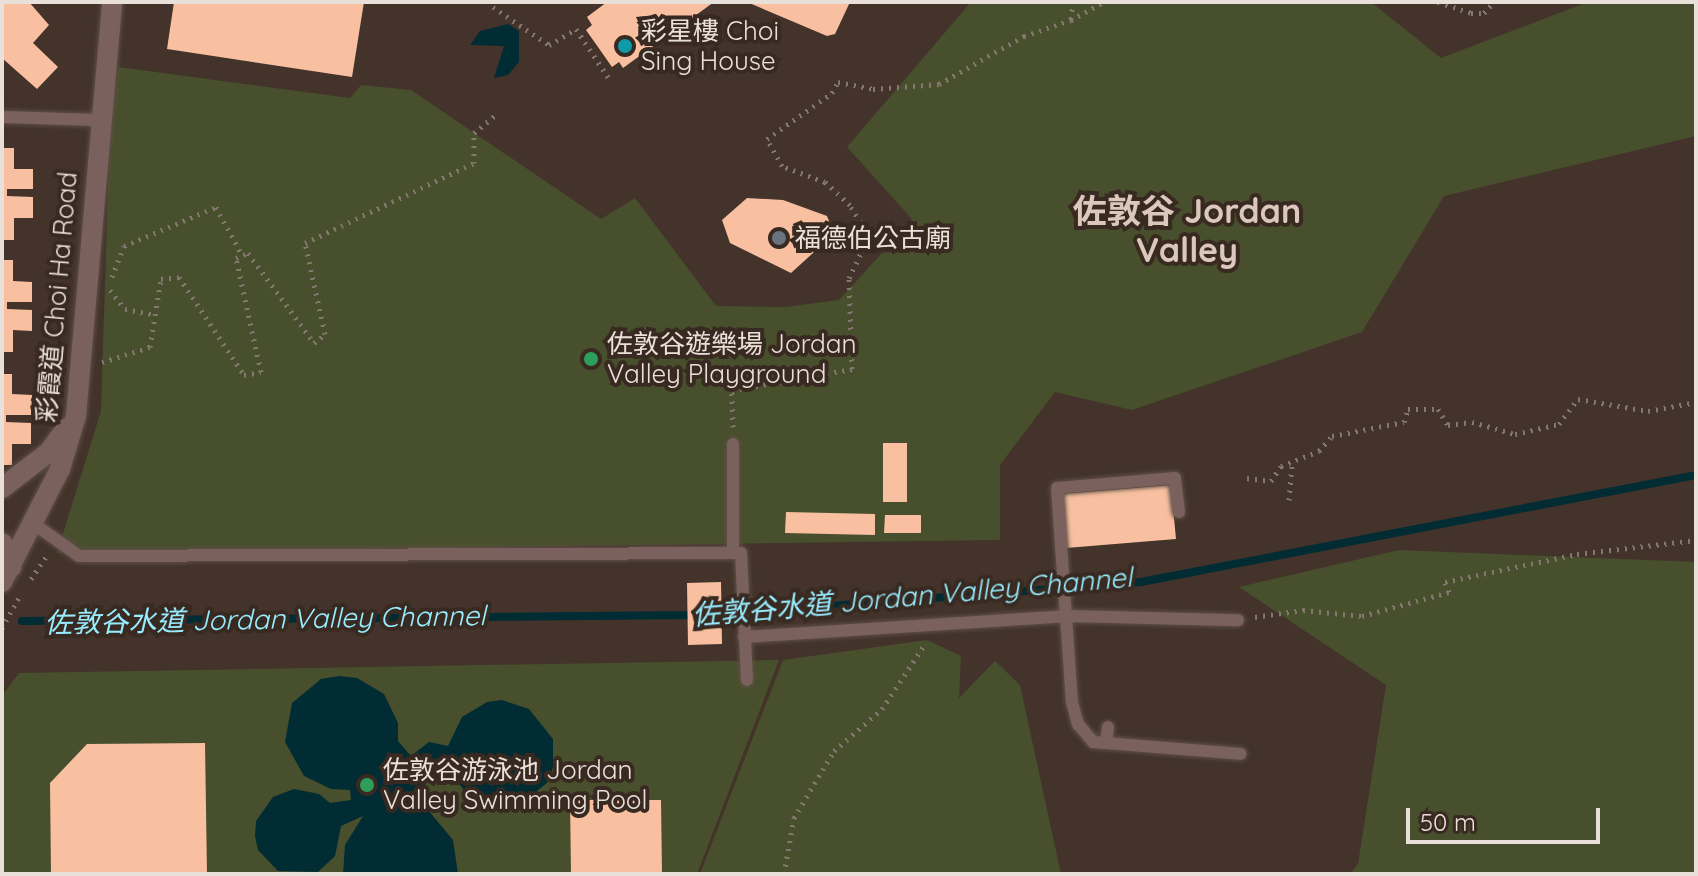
<!DOCTYPE html>
<html>
<head>
<meta charset="utf-8">
<style>
	body { margin:0 }
	#map { position:relative; width:1698px; height:876px; overflow:hidden; background:#43332a; font-family:Quicksand,"Noto Sans TC",sans-serif }
	div>[style] { position:absolute }
	.green>* { inset:0; background:#484f2c }
	.water>* { inset:0; background:#012c34 }
	.stream>* { height:8px; margin:-4px; padding:0 4px; transform-origin:4px; border-radius:4px; background:#012c34 }
	.building>* { inset:0; background:#f8c0a0 }
	.path>* { height:5px; margin-top:-2.5px; transform-origin:0; background:repeating-linear-gradient(90deg,#85776f 0 2px,transparent 0 8px) }
	.roads { filter:drop-shadow(0 0 2px #5e4f46) drop-shadow(0 0 2px #5e4f46) }
	.service>* { height:12px; margin:-6px; padding:0 6px; transform-origin:6px; border-radius:6px; background:#7b615d }
	.tertiary>* { height:20px; margin:-10px; padding:0 10px; transform-origin:10px; border-radius:10px; background:#7b615d }
	.dots>* { width:22px; height:22px; translate:-50% -50%; box-sizing:border-box; border:4px solid #382921; border-radius:50% }
	span { translate:-50% -50%; white-space:nowrap; text-align:center; line-height:1.15; -webkit-text-stroke:8px #382921; paint-order:stroke }
	.poi-label { font-size:26px; color:#eae0da }
	.left { translate:0 -50%; text-align:left }
	.street-label { font-size:26px; color:#eae0da }
	.water-label { font-size:28px; color:#97ecfe; font-style:italic }
	.district-label { font-size:34px; color:#dbc7bc; font-weight:700 }
	.frame { position:absolute; inset:0; border:4px solid #eae0da; pointer-events:none }
	.scale { position:absolute; left:1406px; top:808px; width:194px; height:36px; box-sizing:border-box; border:4px solid #eae0da; border-top:0; padding-left:10px; font-size:24px; line-height:28px; white-space:nowrap; color:#eae0da; -webkit-text-stroke:6px #382921; paint-order:stroke }
</style>
</head>
<body>
<div id="map">
	<div class="green">
		<div style="clip-path:polygon(971px 2px,1371px 2px,1441px 58px,1588px 2px,1696px 2px,1696px 136px,1444px 196px,1362px 332px,1132px 410px,1055px 392px,1000px 465px,1000px 540px,57px 553px,101px 411px,110px 121px,118px 67px,350px 98px,361px 85px,411px 90px,601px 219px,635px 198px,716px 306px,786px 307px,839px 300px,882px 253px,917px 251px,911px 218px,847px 147px)"></div>
		<div style="clip-path:polygon(1399px 550px,1696px 562px,1696px 874px,1350px 874px,1358px 864px,1386px 685px,1239px 587px)"></div>
		<div style="clip-path:polygon(927px 640px,961px 656px,959px 698px,995px 661px,1020px 685px,1061px 874px,700px 874px,783px 660px)"></div>
		<div style="clip-path:polygon(779px 660px,697px 874px,2px 874px,2px 696px,19px 673px)"></div>
	</div>
	<div class="water">
		<div style="clip-path:polygon(508px 24px,519px 31px,519px 62px,508px 75px,494px 78px,504px 46px,470px 45px,480px 31px)"></div>
		<div style="clip-path:polygon(339px 676px,357px 678px,384px 694px,398px 723px,398px 741px,411px 756px,429px 742px,448px 746px,462px 717px,487px 702px,502px 700px,529px 709px,553px 739px,553px 767px,547px 783px,519px 805px,501px 808px,468px 796px,450px 771px,428px 780px,418px 798px,453px 840px,458px 874px,343px 874px,345px 845px,363px 816px,341px 826px,335px 856px,318px 872px,278px 871px,258px 850px,255px 836px,256px 821px,273px 797px,294px 789px,319px 794px,330px 803px,351px 800px,350px 790px,331px 789px,304px 776px,285px 742px,292px 703px,321px 679px)"></div>
	</div>
	<div class="stream">
		<div style="left:713px;top:615px;width:429px;rotate:-4.4deg"></div>
		<div style="left:1141px;top:582px;width:565px;rotate:-10.91deg"></div>
		<div style="left:22px;top:621px;width:673px;rotate:-0.51deg"></div>
	</div>
	<div class="building">
		<div style="clip-path:polygon(2px 2px,29px 2px,49px 25px,33px 43px,58px 67px,37px 89px,2px 58px)"></div>
		<div style="clip-path:polygon(174px 2px,364px 2px,352px 77px,167px 49px)"></div>
		<div style="clip-path:polygon(607px 2px,714px 2px,623px 68px,619px 62px,612px 67px,586px 30px,592px 25px,587px 17px)"></div>
		<div style="clip-path:polygon(747px 2px,850px 2px,835px 34px,827px 36px)"></div>
		<div style="clip-path:polygon(2px 148px,14px 148px,14px 169px,33px 169px,33px 189px,7px 189px,7px 196px,33px 197px,33px 218px,14px 218px,14px 240px,2px 240px)"></div>
		<div style="clip-path:polygon(747px 198px,783px 200px,827px 216px,834px 234px,791px 273px,730px 243px,722px 220px)"></div>
		<div style="clip-path:polygon(2px 260px,13px 260px,13px 281px,32px 282px,32px 302px,7px 302px,7px 309px,32px 310px,32px 331px,13px 330px,13px 352px,2px 352px)"></div>
		<div style="clip-path:polygon(2px 374px,12px 374px,12px 394px,32px 395px,31px 415px,6px 415px,6px 422px,31px 423px,31px 444px,12px 444px,12px 465px,2px 465px)"></div>
		<div style="clip-path:polygon(883px 443px,907px 443px,907px 502px,883px 502px)"></div>
		<div style="clip-path:polygon(1171px 485px,1176px 539px,1066px 548px,1061px 494px)"></div>
		<div style="clip-path:polygon(786px 512px,875px 514px,875px 535px,785px 533px)"></div>
		<div style="clip-path:polygon(885px 515px,921px 515px,921px 533px,884px 533px)"></div>
		<div style="clip-path:polygon(721px 582px,722px 644px,688px 645px,687px 583px)"></div>
		<div style="clip-path:polygon(205px 743px,207px 874px,51px 874px,50px 783px,87px 744px)"></div>
		<div style="clip-path:polygon(570px 800px,661px 800px,662px 874px,571px 874px)"></div>
	</div>
	<div class="path">
		<div style="left:493px;top:2px;width:5px;rotate:90deg"></div>
		<div style="left:493px;top:7px;width:68px;rotate:34.2deg"></div>
		<div style="left:549px;top:45px;width:31px;rotate:-31deg"></div>
		<div style="left:576px;top:29px;width:58px;rotate:56.3deg"></div>
		<div style="left:1438px;top:2px;width:35px;rotate:18deg"></div>
		<div style="left:1471px;top:13px;width:13px"></div>
		<div style="left:1484px;top:13px;width:15px;rotate:-48deg"></div>
		<div style="left:1071px;top:19px;width:17px;rotate:-83deg"></div>
		<div style="left:112px;top:277px;width:33px;rotate:-69deg"></div>
		<div style="left:124px;top:246px;width:100px;rotate:-23deg"></div>
		<div style="left:216px;top:207px;width:55px;rotate:61.6deg"></div>
		<div style="left:110px;top:290px;width:24px;rotate:52deg"></div>
		<div style="left:125px;top:309px;width:31px;rotate:11deg"></div>
		<div style="left:102px;top:362px;width:50px;rotate:-17.4deg"></div>
		<div style="left:150px;top:347px;width:69px;rotate:-80.8deg"></div>
		<div style="left:161px;top:279px;width:18px;rotate:-6deg"></div>
		<div style="left:179px;top:277px;width:118px;rotate:56.4deg"></div>
		<div style="left:244px;top:375px;width:17px;rotate:-10deg"></div>
		<div style="left:261px;top:372px;width:117px;rotate:-102.4deg"></div>
		<div style="left:236px;top:258px;width:13px;rotate:-23deg"></div>
		<div style="left:248px;top:253px;width:112px;rotate:53.7deg"></div>
		<div style="left:314px;top:343px;width:14px;rotate:-39deg"></div>
		<div style="left:325px;top:334px;width:93px;rotate:-102.4deg"></div>
		<div style="left:305px;top:243px;width:187px;rotate:-25.3deg"></div>
		<div style="left:474px;top:163px;width:30px;rotate:-90deg"></div>
		<div style="left:474px;top:133px;width:30px;rotate:-40deg"></div>
		<div style="left:733px;top:427px;width:37px;rotate:-92deg"></div>
		<div style="left:732px;top:390px;width:122px;rotate:-9.9deg"></div>
		<div style="left:852px;top:369px;width:91px;rotate:-91.9deg"></div>
		<div style="left:849px;top:278px;width:47px;rotate:-64.5deg"></div>
		<div style="left:869px;top:236px;width:36px;rotate:-122deg"></div>
		<div style="left:850px;top:205px;width:34px;rotate:-137deg"></div>
		<div style="left:825px;top:182px;width:46px;rotate:-159.6deg"></div>
		<div style="left:782px;top:166px;width:31px;rotate:-119deg"></div>
		<div style="left:767px;top:139px;width:80px;rotate:-35.3deg"></div>
		<div style="left:832px;top:93px;width:13px;rotate:-61deg"></div>
		<div style="left:838px;top:82px;width:36px;rotate:11deg"></div>
		<div style="left:873px;top:89px;width:66px;rotate:-4.3deg"></div>
		<div style="left:939px;top:84px;width:98px;rotate:-29.5deg"></div>
		<div style="left:1024px;top:36px;width:50px;rotate:-18.8deg"></div>
		<div style="left:1071px;top:20px;width:37px;rotate:-29deg"></div>
		<div style="left:1247px;top:478px;width:24px;rotate:7deg"></div>
		<div style="left:1271px;top:481px;width:18px;rotate:-56deg"></div>
		<div style="left:1281px;top:466px;width:41px;rotate:-21.5deg"></div>
		<div style="left:1319px;top:451px;width:20px;rotate:-49deg"></div>
		<div style="left:1332px;top:436px;width:73px;rotate:-11deg"></div>
		<div style="left:1404px;top:422px;width:14px;rotate:-73deg"></div>
		<div style="left:1408px;top:409px;width:30px"></div>
		<div style="left:1438px;top:409px;width:19px;rotate:58deg"></div>
		<div style="left:1448px;top:425px;width:24px;rotate:-7deg"></div>
		<div style="left:1472px;top:422px;width:45px;rotate:15.6deg"></div>
		<div style="left:1515px;top:434px;width:45px;rotate:-12.8deg"></div>
		<div style="left:1559px;top:424px;width:31px;rotate:-53deg"></div>
		<div style="left:1578px;top:399px;width:71px;rotate:9.7deg"></div>
		<div style="left:1648px;top:411px;width:49px;rotate:-10.6deg"></div>
		<div style="left:1289px;top:500px;width:38px;rotate:-85deg"></div>
		<div style="left:31px;top:579px;width:30px;rotate:-56deg"></div>
		<div style="left:1255px;top:617px;width:49px;rotate:-8.3deg"></div>
		<div style="left:1303px;top:610px;width:59px;rotate:5.8deg"></div>
		<div style="left:1362px;top:616px;width:90px;rotate:-15.4deg"></div>
		<div style="left:1449px;top:592px;width:11px;rotate:-112deg"></div>
		<div style="left:1445px;top:582px;width:135px;rotate:-12deg"></div>
		<div style="left:1577px;top:554px;width:120px;rotate:-6.7deg"></div>
		<div style="left:2px;top:628px;width:35px;rotate:-61deg"></div>
		<div style="left:784px;top:874px;width:57px;rotate:-79.9deg"></div>
		<div style="left:794px;top:818px;width:78px;rotate:-59.2deg"></div>
		<div style="left:834px;top:751px;width:64px;rotate:-41.2deg"></div>
		<div style="left:882px;top:709px;width:78px;rotate:-56.5deg"></div>
	</div>
	<div class="roads">
		<div class="service">
			<div style="left:2px;top:117px;width:96px;rotate:1.8deg"></div>
			<div style="left:1179px;top:512px;width:34px;rotate:-97deg"></div>
			<div style="left:1175px;top:478px;width:118px;rotate:175.2deg"></div>
			<div style="left:1057px;top:488px;width:215px;rotate:86deg"></div>
			<div style="left:1072px;top:702px;width:23px;rotate:75deg"></div>
			<div style="left:1078px;top:724px;width:23px;rotate:50deg"></div>
			<div style="left:1093px;top:742px;width:148px;rotate:4.6deg"></div>
			<div style="left:34px;top:524px;width:55px;rotate:35.4deg"></div>
			<div style="left:79px;top:556px;width:662px;rotate:-0.26deg"></div>
			<div style="left:741px;top:553px;width:127px;rotate:87.3deg"></div>
			<div style="left:733px;top:553px;width:109px;rotate:-90deg"></div>
			<div style="left:744px;top:637px;width:326px;rotate:-3.7deg"></div>
			<div style="left:1069px;top:616px;width:169px;rotate:1.4deg"></div>
			<div style="left:1106px;top:743px;width:16px;rotate:-83deg"></div>
		</div>
		<div class="tertiary">
			<div style="left:2px;top:488px;width:59px;rotate:-37.5deg"></div>
			<div style="left:49px;top:452px;width:29px;rotate:-54deg"></div>
			<div style="left:2px;top:543px;width:26px;rotate:69deg"></div>
			<div style="left:2px;top:582px;width:127px;rotate:-62.8deg"></div>
			<div style="left:60px;top:469px;width:55px;rotate:-73.2deg"></div>
			<div style="left:76px;top:416px;width:416px;rotate:-85deg"></div>
		</div>
	</div>
	<div class="dots">
		<div style="left:625px;top:46px;background:#0f9aa8"></div>
		<div style="left:779px;top:238px;background:#6b7280"></div>
		<div style="left:591px;top:359px;background:#2e9e5b"></div>
		<div style="left:367px;top:785px;background:#2e9e5b"></div>
	</div>
	<div class="poi-label">
		<span class="left" style="left:641px;top:46px">彩星樓 Choi<br>Sing House</span>
		<span class="left" style="left:795px;top:238px">福德伯公古廟</span>
		<span class="left" style="left:607px;top:359px">佐敦谷遊樂場 Jordan<br>Valley Playground</span>
		<span class="left" style="left:383px;top:785px">佐敦谷游泳池 Jordan<br>Valley Swimming Pool</span>
	</div>
	<div class="street-label">
		<span style="left:57px;top:297px;rotate:-85deg">彩霞道 Choi Ha Road</span>
	</div>
	<div class="water-label">
		<span style="left:912px;top:596px;rotate:-5deg">佐敦谷水道 Jordan Valley Channel</span>
		<span style="left:265px;top:619px;rotate:-1deg">佐敦谷水道 Jordan Valley Channel</span>
	</div>
	<div class="district-label">
		<span style="left:1187px;top:230px">佐敦谷 Jordan<br>Valley</span>
	</div>
	<div class="frame"></div>
	<div class="scale">50 m</div>
</div>
</body>
</html>
